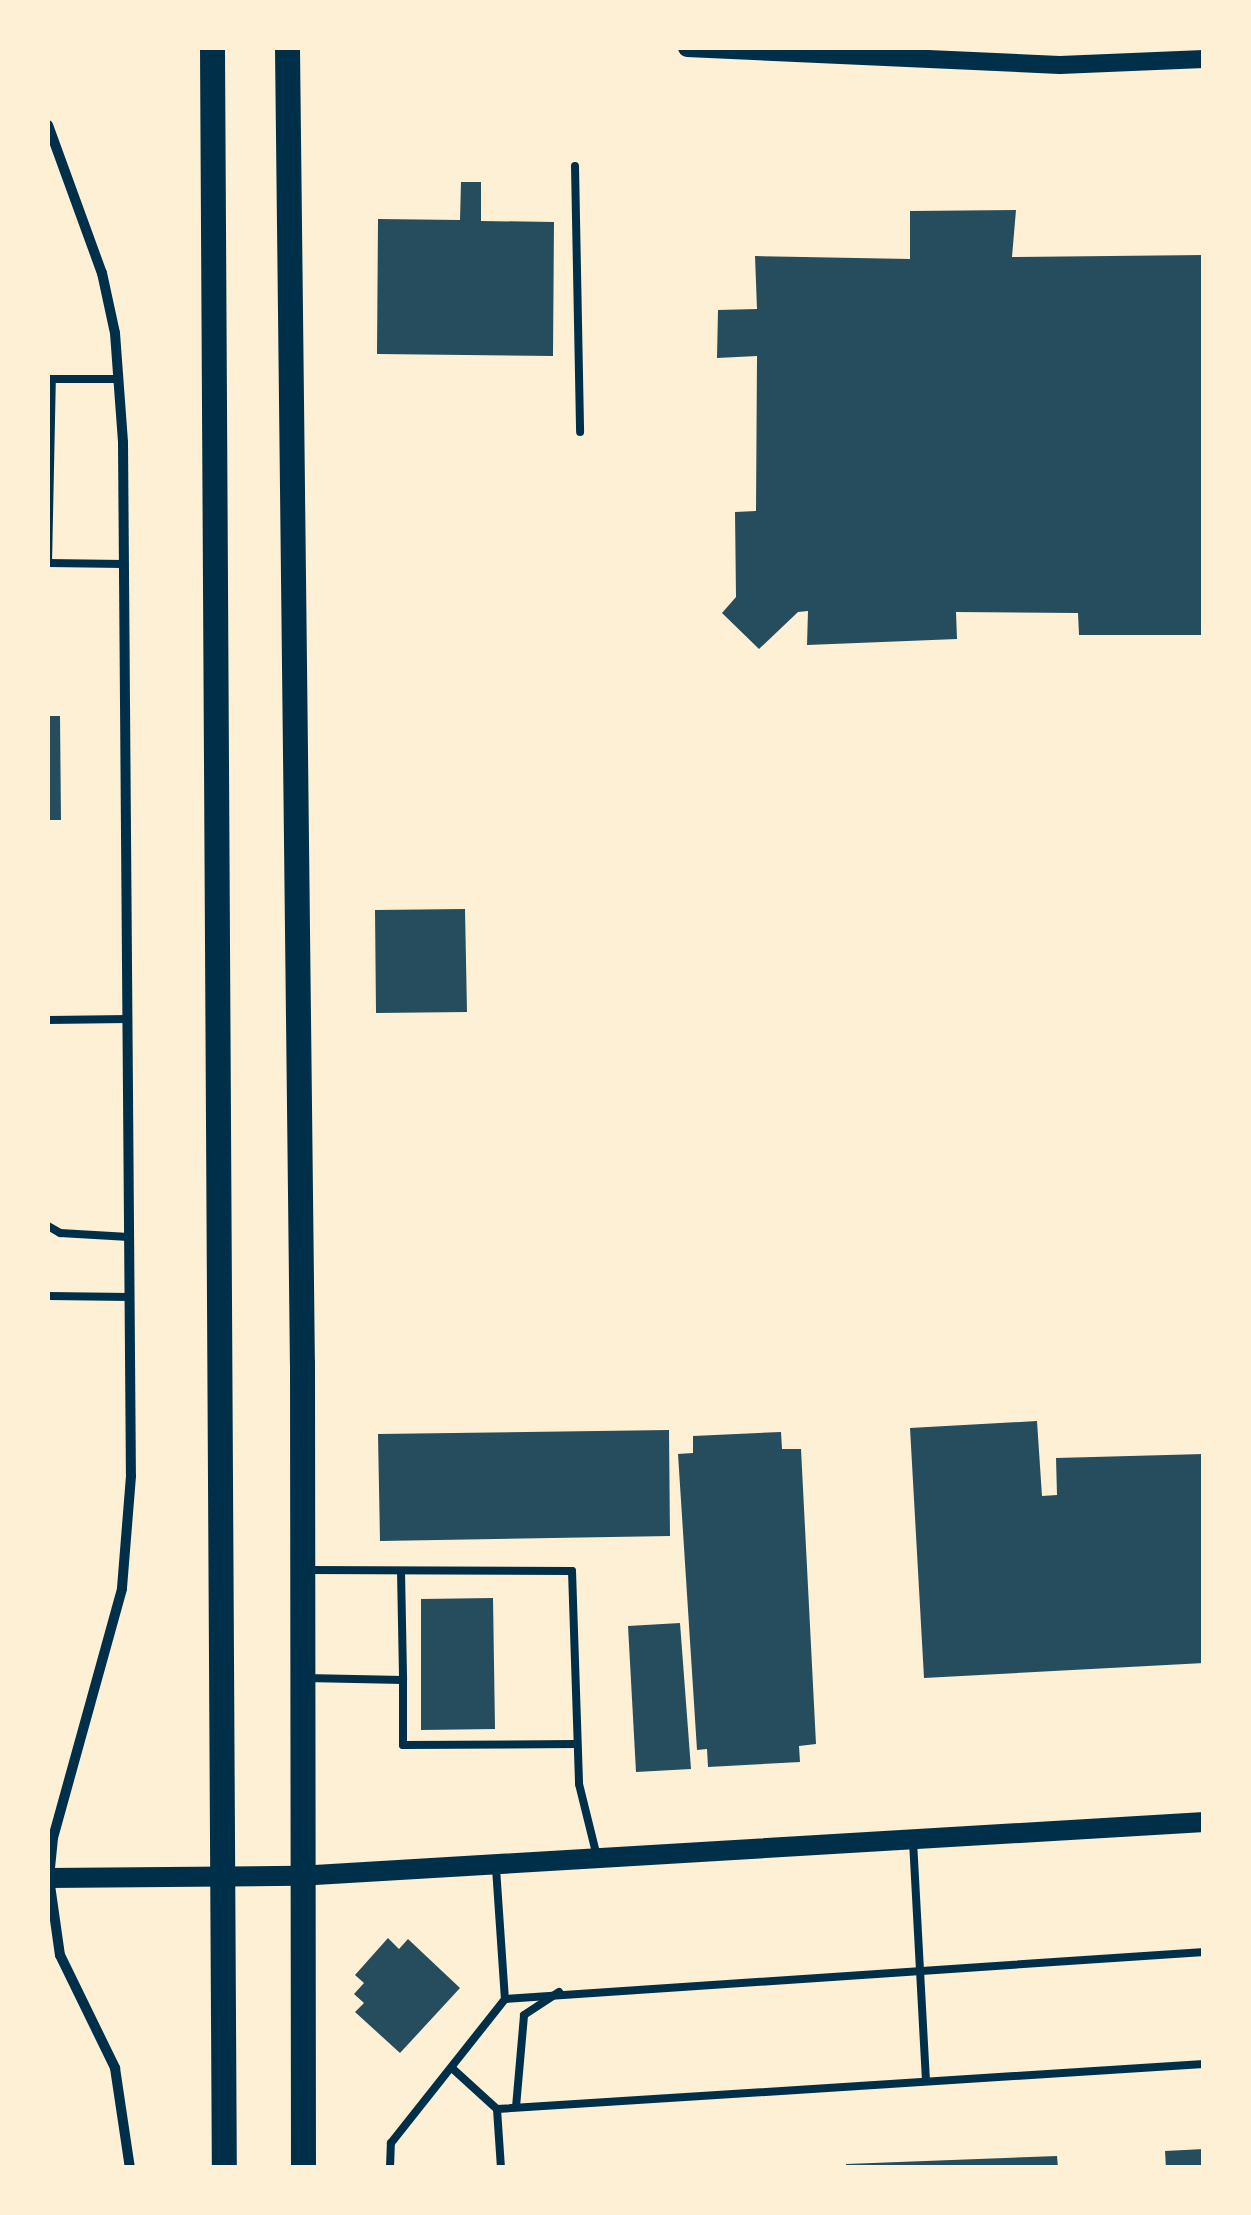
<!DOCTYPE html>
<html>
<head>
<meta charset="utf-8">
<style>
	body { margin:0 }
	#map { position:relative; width:1251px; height:2215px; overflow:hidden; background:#fdf0d5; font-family:"PT Sans",sans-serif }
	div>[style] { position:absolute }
	.building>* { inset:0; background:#264d5e }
	.service>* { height:8px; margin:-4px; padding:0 4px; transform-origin:4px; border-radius:4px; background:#003049 }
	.minor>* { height:10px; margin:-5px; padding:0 5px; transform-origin:5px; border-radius:5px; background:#003049 }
	.tertiary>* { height:18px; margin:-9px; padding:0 9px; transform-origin:9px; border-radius:9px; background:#003049 }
	.secondary>* { height:20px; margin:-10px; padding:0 10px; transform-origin:10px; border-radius:10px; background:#003049 }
	.primary>* { height:25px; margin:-12.5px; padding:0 12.5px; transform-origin:12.5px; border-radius:12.5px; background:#003049 }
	span { translate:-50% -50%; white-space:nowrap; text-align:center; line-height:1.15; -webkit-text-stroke:9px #fdf0d5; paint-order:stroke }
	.frame { position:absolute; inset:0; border:50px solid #fdf0d5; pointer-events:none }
</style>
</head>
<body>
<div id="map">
	<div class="building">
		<div style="clip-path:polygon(461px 182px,481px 182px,481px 221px,554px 222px,553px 356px,377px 354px,378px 219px,460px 220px)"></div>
		<div style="clip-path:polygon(1016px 210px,1012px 257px,1204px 255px,1204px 635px,1079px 635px,1078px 613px,956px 612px,957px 639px,807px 645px,808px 611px,798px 612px,759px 649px,722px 613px,736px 597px,735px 512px,756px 511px,757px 356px,717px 358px,718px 310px,757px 309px,755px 256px,910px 259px,910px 211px)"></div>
		<div style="clip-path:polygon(48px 716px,60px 716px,61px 820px,48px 820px)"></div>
		<div style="clip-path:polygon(465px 909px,467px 1012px,376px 1013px,375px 910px)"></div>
		<div style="clip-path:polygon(1037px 1421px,1042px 1496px,1057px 1495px,1056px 1458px,1204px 1454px,1204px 1663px,924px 1678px,910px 1428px)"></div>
		<div style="clip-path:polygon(669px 1430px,670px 1536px,380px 1541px,378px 1434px)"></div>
		<div style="clip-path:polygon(781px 1432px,782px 1449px,801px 1449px,816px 1744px,799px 1746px,800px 1762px,708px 1767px,707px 1749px,697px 1750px,678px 1454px,693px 1453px,693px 1436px)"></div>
		<div style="clip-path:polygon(493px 1598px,495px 1729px,421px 1730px,421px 1599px)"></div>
		<div style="clip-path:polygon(680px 1623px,691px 1769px,636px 1772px,628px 1626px)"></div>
		<div style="clip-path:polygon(388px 1938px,399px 1949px,408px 1939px,460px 1988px,400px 2053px,355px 2012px,364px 2003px,354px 1994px,364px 1983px,355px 1975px)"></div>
		<div style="clip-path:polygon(1204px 2149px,1204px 2168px,1166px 2168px,1165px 2151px)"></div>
		<div style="clip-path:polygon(1057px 2156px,1058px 2168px,846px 2168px,846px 2164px)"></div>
	</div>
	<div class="service">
		<div style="left:575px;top:166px;width:266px;rotate:88.9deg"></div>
		<div style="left:48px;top:379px;width:71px"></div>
		<div style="left:48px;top:563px;width:184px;rotate:-88.8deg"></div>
		<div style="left:48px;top:563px;width:76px;rotate:0.8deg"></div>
		<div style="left:48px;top:1020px;width:80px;rotate:-0.7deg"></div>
		<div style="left:48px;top:1226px;width:14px;rotate:30deg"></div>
		<div style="left:60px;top:1233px;width:69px;rotate:3.3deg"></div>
		<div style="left:48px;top:1296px;width:82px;rotate:0.7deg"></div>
		<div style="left:305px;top:1570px;width:267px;rotate:0.2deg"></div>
		<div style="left:572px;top:1571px;width:213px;rotate:88.1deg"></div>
		<div style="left:579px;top:1784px;width:75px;rotate:76.1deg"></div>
		<div style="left:401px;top:1571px;width:109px;rotate:88.9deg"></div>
		<div style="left:306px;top:1678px;width:97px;rotate:1.2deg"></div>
		<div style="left:403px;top:1680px;width:65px;rotate:90deg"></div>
		<div style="left:403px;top:1745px;width:173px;rotate:-0.3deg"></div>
		<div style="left:913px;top:1841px;width:239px;rotate:86.9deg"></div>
		<div style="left:496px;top:1868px;width:131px;rotate:86.1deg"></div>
		<div style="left:505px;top:1999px;width:701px;rotate:-3.85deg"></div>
		<div style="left:453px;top:2069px;width:59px;rotate:42.3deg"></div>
		<div style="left:516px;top:2107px;width:92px;rotate:-85deg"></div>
		<div style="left:524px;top:2015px;width:42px;rotate:-33.3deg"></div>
		<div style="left:390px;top:2168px;width:25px;rotate:-88deg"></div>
		<div style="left:391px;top:2143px;width:184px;rotate:-51.6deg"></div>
		<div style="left:501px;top:2168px;width:59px;rotate:-93.9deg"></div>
		<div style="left:497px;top:2109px;width:708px;rotate:-3.64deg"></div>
	</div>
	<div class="minor">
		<div style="left:48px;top:125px;width:158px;rotate:70deg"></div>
		<div style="left:102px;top:273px;width:61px;rotate:77.8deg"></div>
		<div style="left:115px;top:333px;width:110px;rotate:85.8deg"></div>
		<div style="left:123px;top:443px;width:1033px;rotate:89.56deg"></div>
		<div style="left:131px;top:1476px;width:113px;rotate:94.6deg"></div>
		<div style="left:122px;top:1589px;width:258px;rotate:105.5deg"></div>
		<div style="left:53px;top:1838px;width:40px;rotate:95.7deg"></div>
		<div style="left:49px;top:1878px;width:78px;rotate:81.9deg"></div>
		<div style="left:60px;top:1955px;width:126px;rotate:64deg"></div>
		<div style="left:115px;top:2068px;width:101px;rotate:81.5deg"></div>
	</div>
	<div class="tertiary">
		<div style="left:687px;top:48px;width:373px;rotate:2.6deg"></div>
		<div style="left:1060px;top:65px;width:144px;rotate:-2.4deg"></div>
	</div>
	<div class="secondary">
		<div style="left:48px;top:1878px;width:250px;rotate:-0.5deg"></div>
		<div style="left:298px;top:1876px;width:908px;rotate:-3.41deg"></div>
	</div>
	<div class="primary">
		<div style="left:212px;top:48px;width:2120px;rotate:89.68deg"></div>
		<div style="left:287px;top:48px;width:1315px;rotate:89.35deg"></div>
		<div style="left:302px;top:1363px;width:805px;rotate:89.93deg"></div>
	</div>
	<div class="frame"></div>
</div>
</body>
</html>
